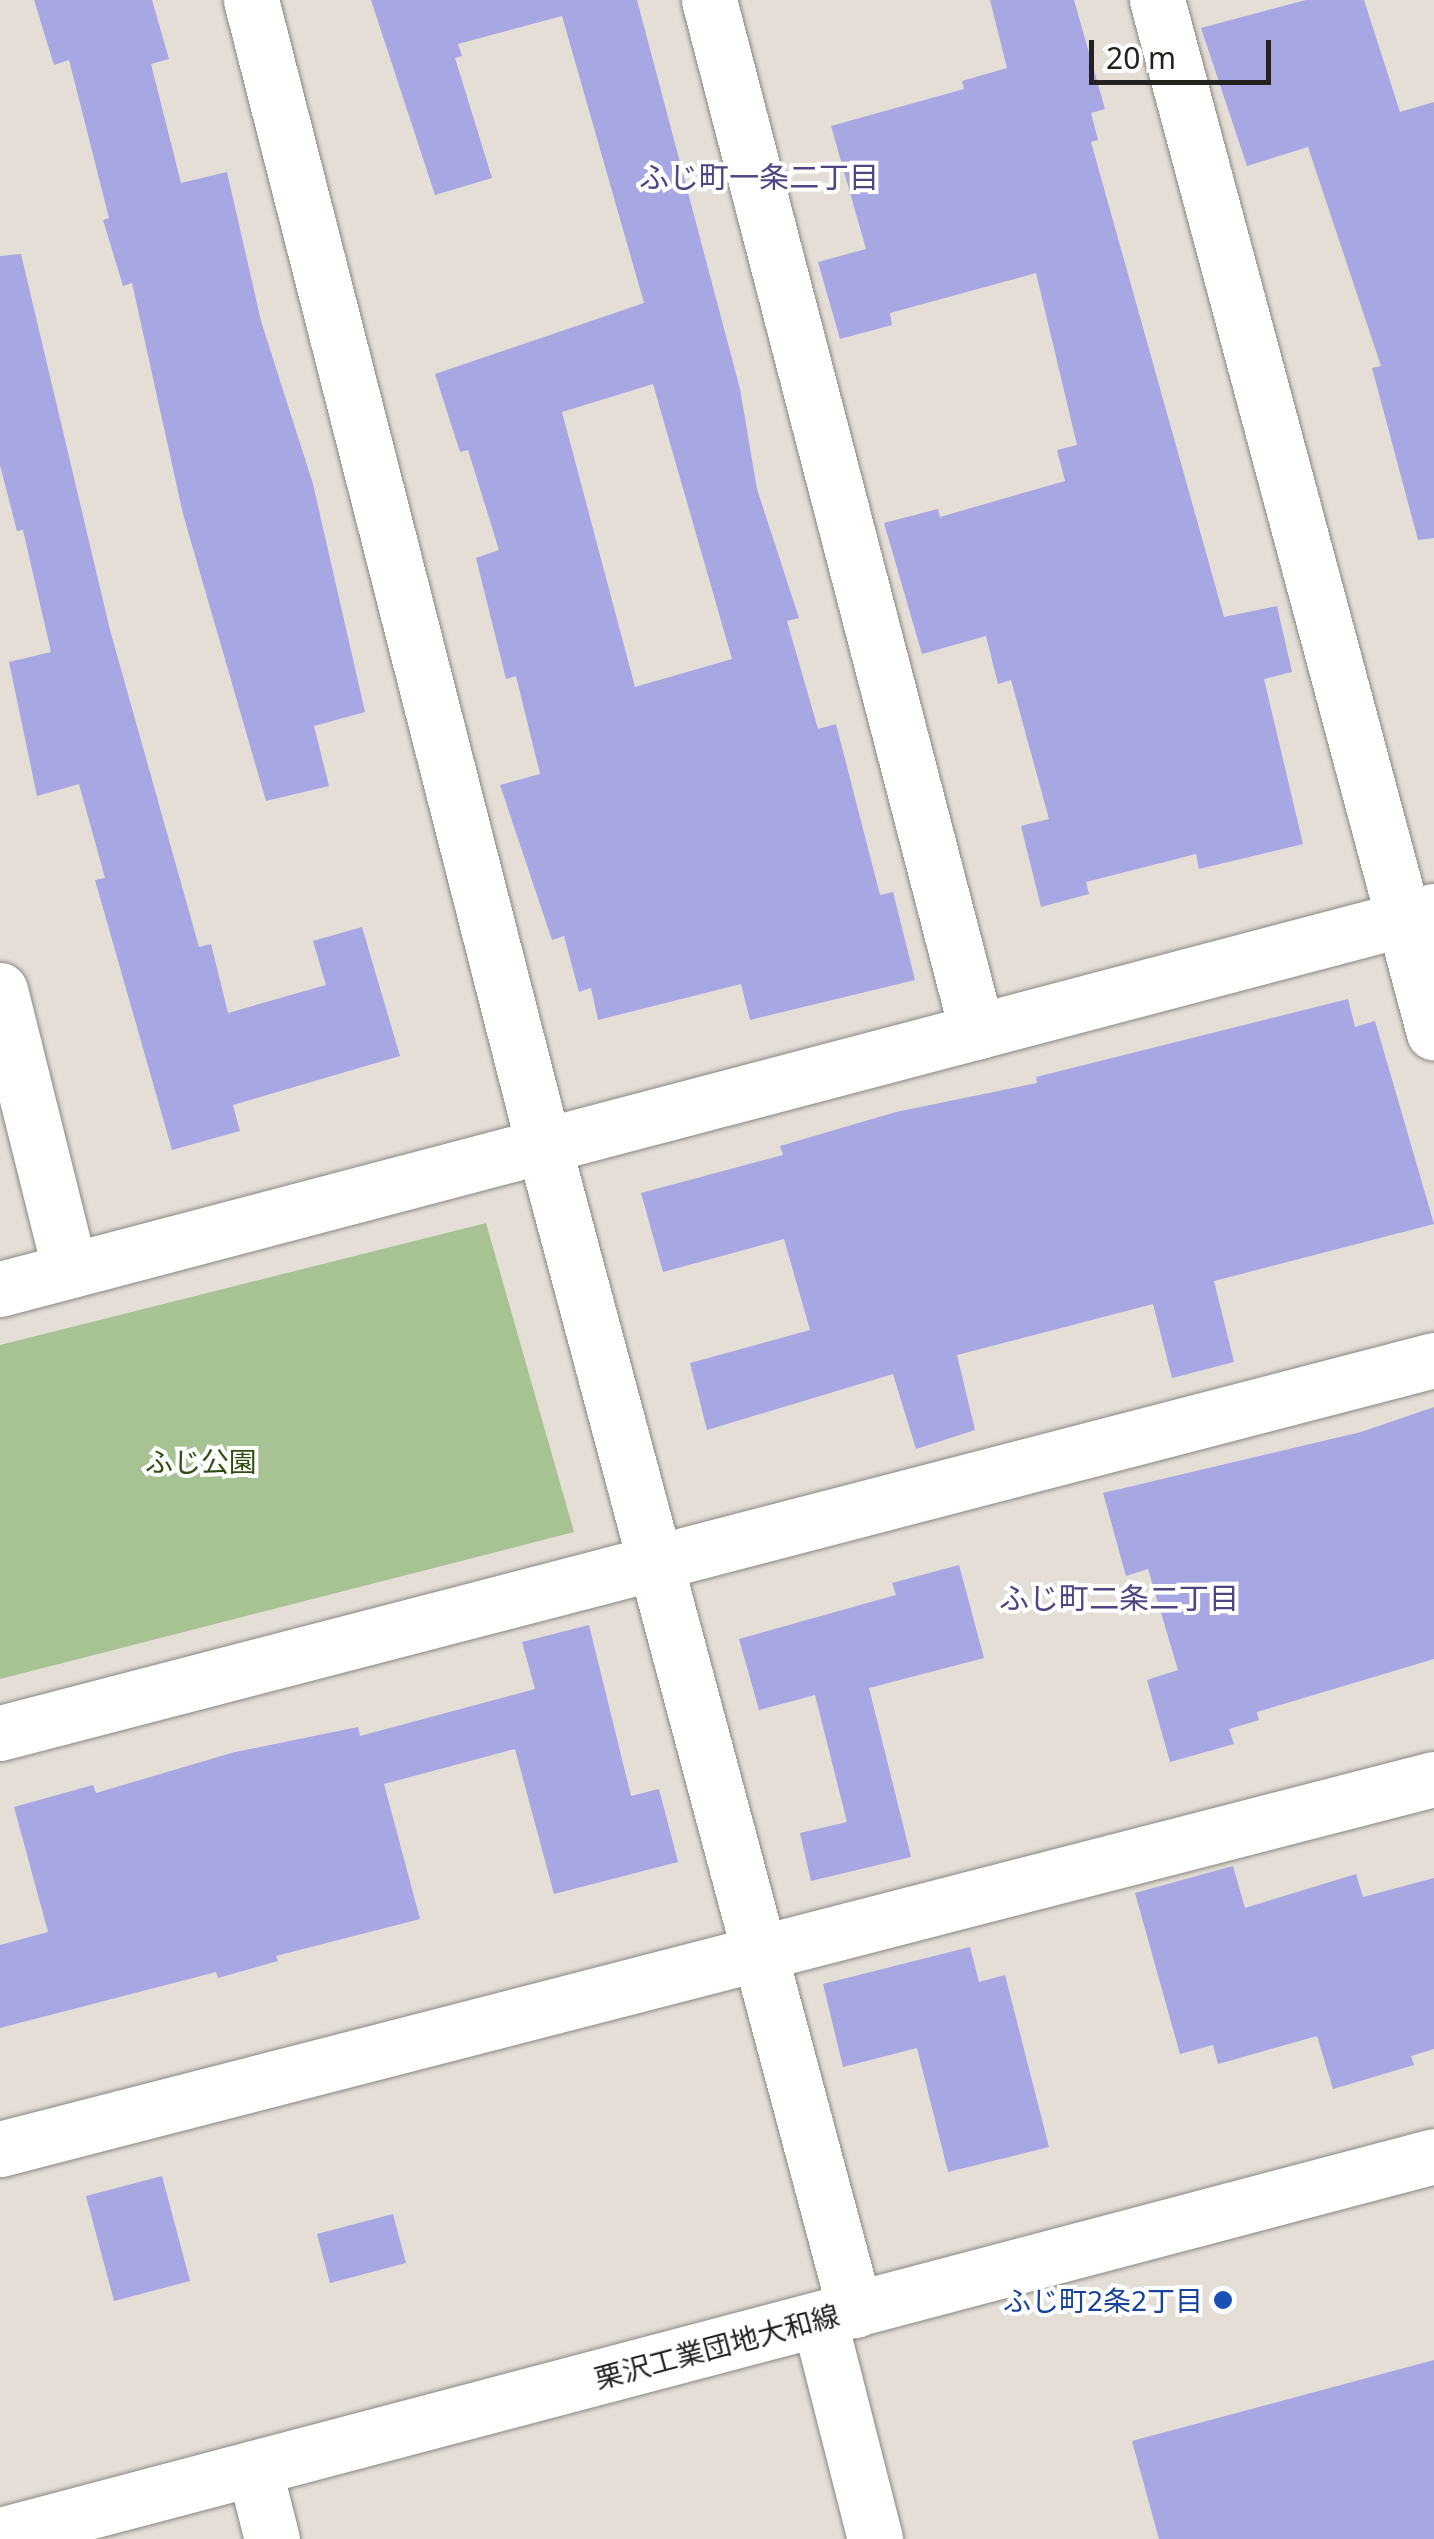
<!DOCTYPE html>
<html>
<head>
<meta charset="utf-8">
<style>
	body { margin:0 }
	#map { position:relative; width:1434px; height:2539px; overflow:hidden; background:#e4ded7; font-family:"Noto Sans","Noto Sans JP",sans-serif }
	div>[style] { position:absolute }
	.green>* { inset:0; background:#a7c394 }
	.building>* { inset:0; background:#a7a7e3 }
	.roads { filter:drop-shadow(0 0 2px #8b8680) drop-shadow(0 0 2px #8b8680) }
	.minor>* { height:55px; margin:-27.5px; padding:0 27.5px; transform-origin:27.5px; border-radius:27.5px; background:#fff }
	.major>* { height:55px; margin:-27.5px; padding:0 27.5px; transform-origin:27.5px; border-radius:27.5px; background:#fff }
	.dots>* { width:28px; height:28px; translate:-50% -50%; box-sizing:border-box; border:5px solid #fff; border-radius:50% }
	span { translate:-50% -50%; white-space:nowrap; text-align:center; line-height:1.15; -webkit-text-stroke:8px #fff; paint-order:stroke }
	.park-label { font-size:28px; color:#2f4e12 }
	.transit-label { font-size:28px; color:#164399 }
	.right { translate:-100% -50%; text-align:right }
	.street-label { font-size:28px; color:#24221f }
	.neighbourhood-label { font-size:30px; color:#504482 }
	.scale { position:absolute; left:1089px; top:40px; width:182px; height:45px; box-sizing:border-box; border:5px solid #24221f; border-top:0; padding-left:12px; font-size:30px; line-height:35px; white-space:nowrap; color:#24221f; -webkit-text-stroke:8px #fff; paint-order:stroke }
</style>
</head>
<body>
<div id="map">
	<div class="green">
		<div style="clip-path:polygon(486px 1223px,574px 1532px,0 1679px,0 1345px)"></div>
	</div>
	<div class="building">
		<div style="clip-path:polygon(34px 0,152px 0,169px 59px,151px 64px,181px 183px,227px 172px,261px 321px,313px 484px,365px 712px,314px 726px,329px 786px,266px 801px,183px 514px,132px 283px,123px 286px,103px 220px,109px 218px,69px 60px,54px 65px)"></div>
		<div style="clip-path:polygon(evenodd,371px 0,637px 0,740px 389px,757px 489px,799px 618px,787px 621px,818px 729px,836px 724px,880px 895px,893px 892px,915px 980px,750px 1020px,741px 984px,598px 1020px,591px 988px,579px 992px,564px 936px,552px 940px,500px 785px,540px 774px,516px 676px,506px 679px,476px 558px,499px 550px,468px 450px,460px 452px,435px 374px,644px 303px,562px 16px,458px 44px,462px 56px,455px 58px,492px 178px,435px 195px,371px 0,653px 384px,732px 659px,635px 687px,562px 412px,653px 384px)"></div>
		<div style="clip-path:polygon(990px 0,1074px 0,1105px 109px,1091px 113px,1098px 140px,1091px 142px,1224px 617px,1277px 606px,1292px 672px,1264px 679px,1303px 844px,1199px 869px,1196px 854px,1086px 882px,1089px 894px,1041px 907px,1021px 826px,1049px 819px,1011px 680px,998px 684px,986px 636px,922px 654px,884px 523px,938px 509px,940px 517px,1065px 481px,1057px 450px,1077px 445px,1036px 273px,890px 313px,892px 325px,840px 339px,818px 262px,866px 249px,831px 126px,964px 89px,962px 81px,1007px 68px)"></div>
		<div style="clip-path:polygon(1306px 0,1364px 0,1400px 112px,1434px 102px,1434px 538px,1418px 540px,1372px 368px,1381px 366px,1308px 147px,1247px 166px,1201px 28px)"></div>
		<div style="clip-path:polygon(21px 254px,110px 630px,199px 947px,211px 944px,228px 1013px,326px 985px,313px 941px,362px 927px,400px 1056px,233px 1105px,240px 1131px,172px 1150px,95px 880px,105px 878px,79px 784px,37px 796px,9px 662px,51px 652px,23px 530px,17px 531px,0 465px,0 256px)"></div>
		<div style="clip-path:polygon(1348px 999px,1355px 1027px,1375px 1021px,1434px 1224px,1214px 1281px,1234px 1362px,1172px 1378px,1153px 1304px,957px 1355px,975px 1430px,916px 1449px,893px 1374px,707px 1430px,690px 1363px,810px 1330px,784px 1239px,663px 1272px,641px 1193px,783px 1155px,780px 1146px,896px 1112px,1037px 1083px,1036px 1077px)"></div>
		<div style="clip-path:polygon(1434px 1407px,1434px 1659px,1257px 1712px,1259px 1720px,1229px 1729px,1234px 1744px,1170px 1762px,1147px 1680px,1178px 1670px,1148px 1569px,1126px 1576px,1103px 1493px,1361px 1432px)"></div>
		<div style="clip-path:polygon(959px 1565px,984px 1658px,869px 1688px,911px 1857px,811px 1881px,800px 1833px,847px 1822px,815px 1695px,759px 1710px,739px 1639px,896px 1595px,892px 1583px)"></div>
		<div style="clip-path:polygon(589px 1625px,631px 1796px,659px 1789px,678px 1862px,554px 1894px,515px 1749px,384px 1784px,420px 1919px,276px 1956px,278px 1961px,218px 1978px,216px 1972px,0 2028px,0 1945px,48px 1932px,14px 1807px,93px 1785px,96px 1793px,235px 1752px,358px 1727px,360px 1736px,535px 1689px,522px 1642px)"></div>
		<div style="clip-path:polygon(1233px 1866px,1245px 1908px,1356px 1874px,1363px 1897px,1434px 1878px,1434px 2049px,1411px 2056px,1414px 2065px,1333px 2089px,1317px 2036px,1218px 2064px,1213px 2045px,1180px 2054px,1135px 1893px)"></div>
		<div style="clip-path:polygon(970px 1947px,979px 1982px,1005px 1975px,1049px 2147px,948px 2172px,917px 2048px,843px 2067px,823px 1984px)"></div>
		<div style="clip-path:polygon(162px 2176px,190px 2281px,114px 2301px,86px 2196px)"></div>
		<div style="clip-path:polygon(393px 2214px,406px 2263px,330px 2283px,317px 2234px)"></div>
		<div style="clip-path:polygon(1434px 2360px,1434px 2539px,1159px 2539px,1132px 2441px)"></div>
	</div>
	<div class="roads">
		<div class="minor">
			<div style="left:251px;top:0;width:1184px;rotate:75.67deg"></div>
			<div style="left:544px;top:1147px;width:1204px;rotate:75.03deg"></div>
			<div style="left:709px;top:0;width:1066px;rotate:75.44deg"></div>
			<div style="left:1157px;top:0;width:1069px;rotate:74.99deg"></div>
			<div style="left:0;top:990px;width:289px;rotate:76deg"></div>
			<div style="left:0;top:1289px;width:1483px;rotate:-14.77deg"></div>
			<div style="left:0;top:1733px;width:1482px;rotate:-14.58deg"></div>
			<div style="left:0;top:2149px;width:1481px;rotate:-14.47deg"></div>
			<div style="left:819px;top:2319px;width:227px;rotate:75.7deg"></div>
			<div style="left:254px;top:2468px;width:73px;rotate:75.8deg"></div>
		</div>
		<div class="major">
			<div style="left:0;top:2535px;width:1483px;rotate:-14.8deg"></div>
		</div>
	</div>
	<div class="dots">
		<div style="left:1223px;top:2300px;background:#1a4fb4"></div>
	</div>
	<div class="park-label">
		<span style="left:201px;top:1461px">ふじ公園</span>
	</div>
	<div class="transit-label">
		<span class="right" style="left:1203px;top:2300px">ふじ町2条2丁目</span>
	</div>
	<div class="street-label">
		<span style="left:717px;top:2346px;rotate:-15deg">栗沢工業団地大和線</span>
	</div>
	<div class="neighbourhood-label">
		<span style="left:759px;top:177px">ふじ町一条二丁目</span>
		<span style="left:1119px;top:1598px">ふじ町二条二丁目</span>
	</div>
	<div class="scale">20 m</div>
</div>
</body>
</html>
